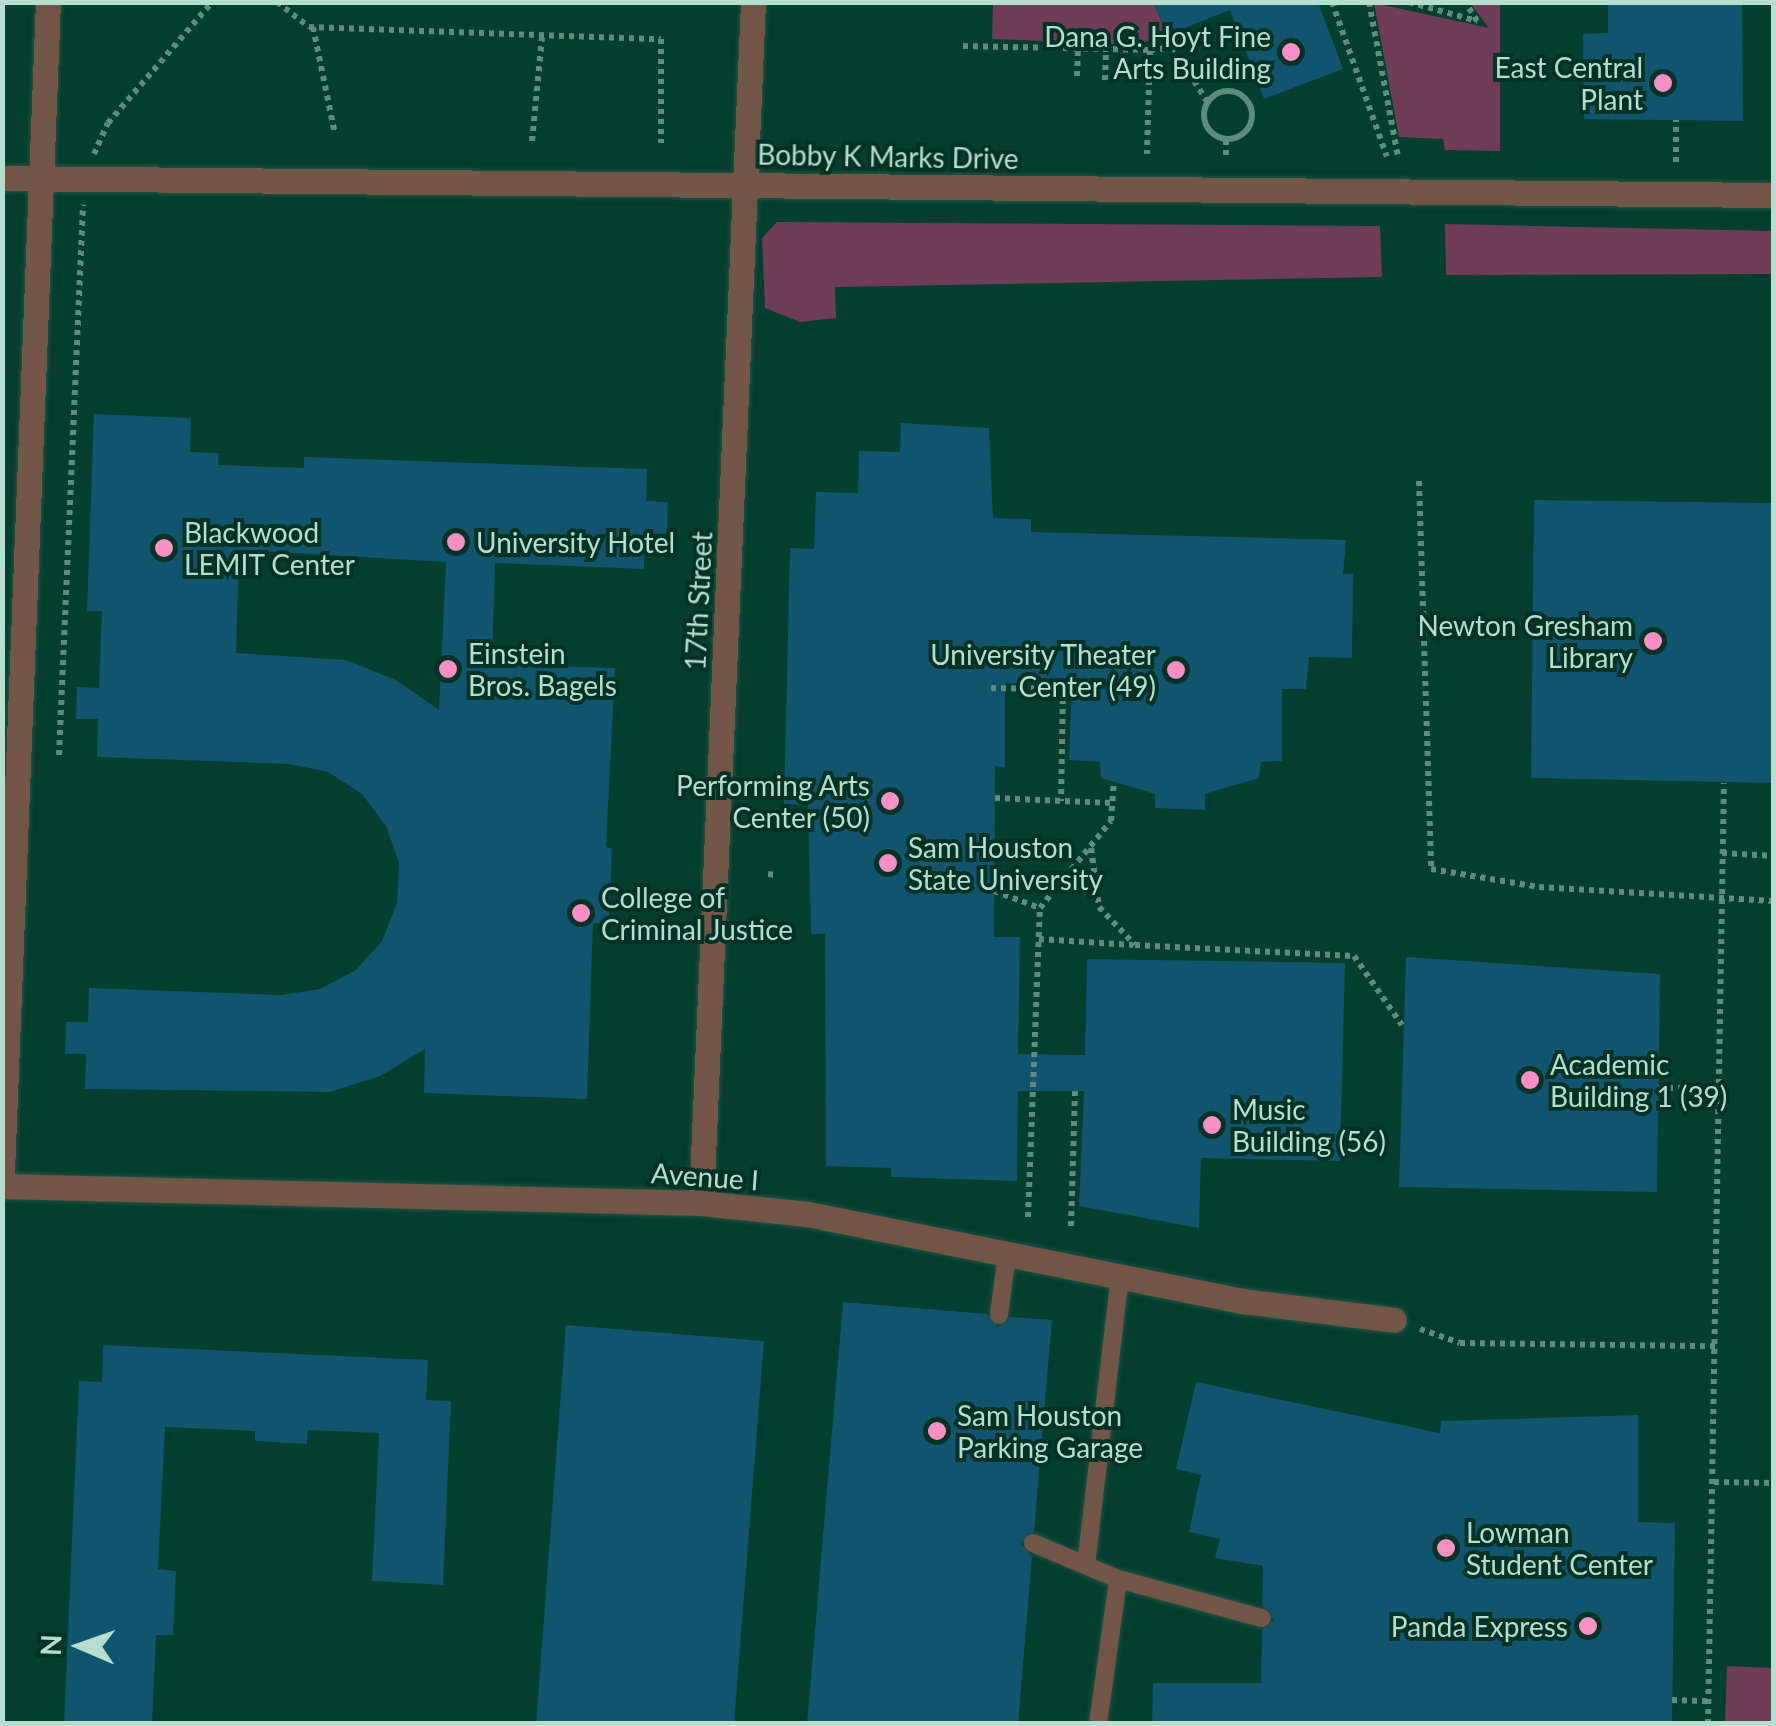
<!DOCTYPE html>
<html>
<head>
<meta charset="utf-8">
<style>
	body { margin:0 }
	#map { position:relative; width:1776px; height:1726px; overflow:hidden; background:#003325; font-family:Lato,sans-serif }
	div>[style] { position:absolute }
	.built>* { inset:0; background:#033e2e }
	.green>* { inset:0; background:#6f3d57 }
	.building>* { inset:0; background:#10546e }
	.path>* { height:6px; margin-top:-3px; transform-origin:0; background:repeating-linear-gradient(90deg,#5e8c7d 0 5px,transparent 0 10px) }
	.path>.ring { margin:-3px; padding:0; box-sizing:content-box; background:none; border:6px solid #5e8c7d; border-radius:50% }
	.roads { filter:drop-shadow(0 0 2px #215243) drop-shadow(0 0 2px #215243) }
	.service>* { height:18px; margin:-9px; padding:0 9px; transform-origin:9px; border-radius:9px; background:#715648 }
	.minor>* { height:25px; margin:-12.5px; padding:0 12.5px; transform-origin:12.5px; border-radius:12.5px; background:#715648 }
	.tertiary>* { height:25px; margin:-12.5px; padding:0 12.5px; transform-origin:12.5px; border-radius:12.5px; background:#715648 }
	.dots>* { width:28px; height:28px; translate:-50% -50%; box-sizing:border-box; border:5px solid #003325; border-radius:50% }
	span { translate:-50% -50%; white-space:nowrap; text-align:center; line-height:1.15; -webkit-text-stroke:8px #003325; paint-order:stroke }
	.poi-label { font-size:28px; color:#b6dece }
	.right { translate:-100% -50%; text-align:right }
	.left { translate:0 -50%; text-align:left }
	.street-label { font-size:28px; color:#b6dece }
	.frame { position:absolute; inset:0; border:5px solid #b6dece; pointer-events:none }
	.north { position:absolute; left:30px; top:1596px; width:100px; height:100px; -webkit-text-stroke:8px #003325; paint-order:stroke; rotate:272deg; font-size:28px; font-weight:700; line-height:40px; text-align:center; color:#b6dece }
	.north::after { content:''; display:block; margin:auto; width:35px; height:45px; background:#b6dece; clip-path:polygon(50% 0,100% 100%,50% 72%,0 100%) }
</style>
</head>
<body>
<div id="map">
	<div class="built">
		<div style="clip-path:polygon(3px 3px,1773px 3px,1773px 1723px,3px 1723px)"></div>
	</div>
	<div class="green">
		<div style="clip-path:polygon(993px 3px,1154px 3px,1167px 35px,1135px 45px,992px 39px)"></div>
		<div style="clip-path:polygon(1374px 3px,1489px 28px,1470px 3px,1500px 3px,1500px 151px,1445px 150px,1443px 139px,1399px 137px)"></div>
		<div style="clip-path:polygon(777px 222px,1380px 226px,1382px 277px,835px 287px,836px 318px,800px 322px,765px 308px,762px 238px)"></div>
		<div style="clip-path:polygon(1445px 224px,1773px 231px,1773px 274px,1446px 275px)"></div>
		<div style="clip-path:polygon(1727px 1666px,1773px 1668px,1773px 1723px,1725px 1723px)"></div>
	</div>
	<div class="building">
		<div style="clip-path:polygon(1154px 2px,1318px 2px,1343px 69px,1264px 99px,1230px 10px,1167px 35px)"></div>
		<div style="clip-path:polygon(1608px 2px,1742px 2px,1743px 121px,1584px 119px,1583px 34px,1608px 33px)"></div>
		<div style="clip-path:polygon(evenodd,94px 414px,191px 418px,190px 452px,219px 453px,218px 465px,304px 468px,304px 457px,647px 469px,646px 501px,668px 502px,667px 534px,645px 533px,644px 569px,495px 563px,492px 664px,615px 668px,606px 847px,612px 848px,609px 923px,593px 923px,587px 1099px,424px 1093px,425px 1049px,380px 1076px,330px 1092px,85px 1089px,86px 1054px,65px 1054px,66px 1022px,88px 1022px,89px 988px,281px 995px,320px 989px,356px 970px,382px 941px,397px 903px,399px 863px,386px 826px,362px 794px,328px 772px,289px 764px,97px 757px,98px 719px,76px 719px,77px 687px,99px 688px,102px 611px,87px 611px,94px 414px,239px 550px,446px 562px,439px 710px,396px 680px,346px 660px,236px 653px,239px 550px)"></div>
		<div style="clip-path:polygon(901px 423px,989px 428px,993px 518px,1031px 519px,1031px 532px,1346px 540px,1343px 574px,1353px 574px,1352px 658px,1309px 657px,1306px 689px,1282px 689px,1282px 761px,1261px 762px,1259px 778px,1205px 794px,1205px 810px,1155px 808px,1155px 794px,1101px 778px,1100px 762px,1069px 760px,1072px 683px,1005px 683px,1005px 768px,995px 766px,994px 937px,1020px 937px,1018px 1054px,1085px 1055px,1087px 959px,1345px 963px,1340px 1161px,1201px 1158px,1199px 1228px,1079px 1206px,1084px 1091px,1018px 1091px,1017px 1181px,891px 1177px,891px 1168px,826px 1166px,825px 934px,811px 934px,808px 805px,784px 804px,790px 548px,814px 549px,816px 492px,858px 493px,859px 451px,900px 452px)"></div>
		<div style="clip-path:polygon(1534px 500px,1774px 503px,1774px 783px,1531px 778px)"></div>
		<div style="clip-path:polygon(1406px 957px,1660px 974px,1657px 1192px,1399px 1187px)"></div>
		<div style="clip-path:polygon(843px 1302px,987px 1314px,998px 1327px,1011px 1317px,1052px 1320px,1034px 1531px,1021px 1544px,1032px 1556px,1018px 1724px,807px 1724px)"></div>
		<div style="clip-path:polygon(566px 1325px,764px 1341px,734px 1724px,536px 1724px)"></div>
		<div style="clip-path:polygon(103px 1345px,428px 1360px,426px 1400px,451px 1401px,443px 1585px,372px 1581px,379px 1433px,308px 1430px,307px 1444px,255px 1441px,255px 1431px,165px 1427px,158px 1569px,176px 1571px,173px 1635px,156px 1635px,152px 1724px,64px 1723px,79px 1381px,102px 1382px)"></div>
		<div style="clip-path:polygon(1196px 1382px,1440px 1433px,1441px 1421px,1638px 1415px,1638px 1522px,1675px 1523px,1672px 1724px,1152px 1724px,1153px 1683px,1261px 1683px,1262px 1630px,1274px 1620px,1262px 1605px,1263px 1566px,1215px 1558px,1220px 1539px,1189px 1532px,1201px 1475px,1176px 1469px)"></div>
	</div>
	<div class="path">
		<div style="left:277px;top:2px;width:41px;rotate:38deg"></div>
		<div style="left:309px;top:27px;width:352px;rotate:2deg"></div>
		<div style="left:661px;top:39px;width:104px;rotate:90deg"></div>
		<div style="left:1332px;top:2px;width:164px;rotate:70.5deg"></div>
		<div style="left:1369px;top:2px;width:158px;rotate:79.4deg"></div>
		<div style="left:1409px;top:2px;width:71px;rotate:15.6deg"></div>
		<div style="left:1477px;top:21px;width:22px;rotate:-122deg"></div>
		<div style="left:313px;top:27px;width:109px;rotate:78.4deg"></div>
		<div style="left:963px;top:46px;width:187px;rotate:1.2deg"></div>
		<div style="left:1150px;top:50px;width:104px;rotate:91.7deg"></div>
		<div style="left:1150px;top:50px;width:23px;rotate:-7deg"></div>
		<div style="left:1173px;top:47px;width:66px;rotate:58deg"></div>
		<div style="left:1077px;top:76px;width:29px;rotate:-88deg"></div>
		<div style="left:1105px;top:80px;width:32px;rotate:-88deg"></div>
		<div class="ring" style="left:1204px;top:91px;width:42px;height:42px"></div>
		<div style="left:1226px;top:140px;width:15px;rotate:90deg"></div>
		<div style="left:532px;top:141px;width:104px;rotate:-84.5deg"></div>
		<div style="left:94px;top:154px;width:34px;rotate:-66deg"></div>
		<div style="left:108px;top:123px;width:160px;rotate:-49.3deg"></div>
		<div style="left:1676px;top:162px;width:42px;rotate:-90deg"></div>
		<div style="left:1419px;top:481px;width:388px;rotate:88.2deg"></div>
		<div style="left:1431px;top:869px;width:109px;rotate:9.5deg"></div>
		<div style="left:1539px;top:887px;width:235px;rotate:3.4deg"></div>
		<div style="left:991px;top:688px;width:72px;rotate:0.8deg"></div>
		<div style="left:1063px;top:689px;width:112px;rotate:91deg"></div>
		<div style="left:59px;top:755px;width:551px;rotate:-87.5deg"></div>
		<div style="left:995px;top:798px;width:117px;rotate:2.4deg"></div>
		<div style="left:1091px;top:848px;width:60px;rotate:82.3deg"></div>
		<div style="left:1099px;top:907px;width:52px;rotate:46.5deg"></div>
		<div style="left:1135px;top:945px;width:219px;rotate:2.9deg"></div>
		<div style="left:1354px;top:956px;width:84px;rotate:55.2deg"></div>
		<div style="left:1722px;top:853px;width:52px;rotate:3.3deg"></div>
		<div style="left:768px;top:874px;width:8px;rotate:7deg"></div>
		<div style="left:994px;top:891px;width:49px;rotate:20.3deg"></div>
		<div style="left:1039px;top:939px;width:94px;rotate:3.7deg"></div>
		<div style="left:1658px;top:1088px;width:61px"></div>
		<div style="left:1028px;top:1217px;width:309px;rotate:-87.8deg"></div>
		<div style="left:1040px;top:908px;width:112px;rotate:-50.8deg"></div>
		<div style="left:1111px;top:821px;width:39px;rotate:-86deg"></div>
		<div style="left:1071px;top:1226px;width:135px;rotate:-88.3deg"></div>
		<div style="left:1420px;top:1329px;width:42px;rotate:19.3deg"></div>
		<div style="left:1460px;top:1343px;width:256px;rotate:0.7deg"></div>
		<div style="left:1714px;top:1482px;width:60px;rotate:1deg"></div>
		<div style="left:1672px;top:1700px;width:37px;rotate:2deg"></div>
		<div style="left:1708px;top:1724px;width:941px;rotate:-89.03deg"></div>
	</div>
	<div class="roads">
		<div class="service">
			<div style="left:999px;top:1315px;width:62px;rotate:-82.5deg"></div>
			<div style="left:1033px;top:1543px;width:92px;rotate:23deg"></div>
			<div style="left:1118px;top:1579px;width:149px;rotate:15.2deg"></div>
			<div style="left:1086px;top:1565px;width:290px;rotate:-83.3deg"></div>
			<div style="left:1098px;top:1724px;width:146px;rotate:-82.1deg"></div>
		</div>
		<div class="minor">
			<div style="left:2px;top:178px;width:1772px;rotate:0.55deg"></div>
			<div style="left:2px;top:1186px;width:699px;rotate:1.39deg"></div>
			<div style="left:701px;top:1203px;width:107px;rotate:5.9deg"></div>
			<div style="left:807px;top:1214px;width:444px;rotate:11.3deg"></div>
			<div style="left:1242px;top:1301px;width:153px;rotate:7.1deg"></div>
			<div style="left:701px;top:1203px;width:1202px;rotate:-87.52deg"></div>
		</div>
		<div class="tertiary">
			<div style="left:2px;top:1172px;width:1171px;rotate:-87.75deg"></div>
		</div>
	</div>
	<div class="dots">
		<div style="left:1291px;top:52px;background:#fa8fc6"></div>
		<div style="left:1663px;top:83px;background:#fa8fc6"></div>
		<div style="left:456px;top:542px;background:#fa8fc6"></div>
		<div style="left:164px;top:548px;background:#fa8fc6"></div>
		<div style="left:1653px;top:641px;background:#fa8fc6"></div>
		<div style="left:448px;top:669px;background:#fa8fc6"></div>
		<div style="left:1176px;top:670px;background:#fa8fc6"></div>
		<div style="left:890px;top:801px;background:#fa8fc6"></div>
		<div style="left:888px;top:863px;background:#fa8fc6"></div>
		<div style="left:581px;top:913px;background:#fa8fc6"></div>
		<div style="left:1530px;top:1080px;background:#fa8fc6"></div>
		<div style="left:1212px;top:1125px;background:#fa8fc6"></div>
		<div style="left:937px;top:1431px;background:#fa8fc6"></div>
		<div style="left:1446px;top:1548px;background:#fa8fc6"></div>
		<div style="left:1588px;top:1626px;background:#fa8fc6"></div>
	</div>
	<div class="poi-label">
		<span class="right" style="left:1271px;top:52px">Dana G. Hoyt Fine<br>Arts Building</span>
		<span class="right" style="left:1643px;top:83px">East Central<br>Plant</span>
		<span class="left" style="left:184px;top:548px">Blackwood<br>LEMIT Center</span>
		<span class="left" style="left:476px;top:542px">University Hotel</span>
		<span class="right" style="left:1633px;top:641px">Newton Gresham<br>Library</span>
		<span class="left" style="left:468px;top:669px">Einstein<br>Bros. Bagels</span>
		<span class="right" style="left:1156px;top:670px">University Theater<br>Center (49)</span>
		<span class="right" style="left:870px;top:801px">Performing Arts<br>Center (50)</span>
		<span class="left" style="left:908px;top:863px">Sam Houston<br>State University</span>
		<span class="left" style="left:601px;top:913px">College of<br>Criminal Justice</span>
		<span class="left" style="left:1550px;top:1080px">Academic<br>Building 1 (39)</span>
		<span class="left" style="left:1232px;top:1125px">Music<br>Building (56)</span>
		<span class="left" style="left:957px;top:1431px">Sam Houston<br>Parking Garage</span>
		<span class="left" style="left:1466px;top:1548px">Lowman<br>Student Center</span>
		<span class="right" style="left:1568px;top:1626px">Panda Express</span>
	</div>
	<div class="street-label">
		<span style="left:888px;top:156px;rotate:1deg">Bobby K Marks Drive</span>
		<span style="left:698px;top:601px;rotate:-87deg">17th Street</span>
		<span style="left:705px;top:1176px;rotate:4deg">Avenue I</span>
	</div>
	<div class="frame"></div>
	<div class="north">N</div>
</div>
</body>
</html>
